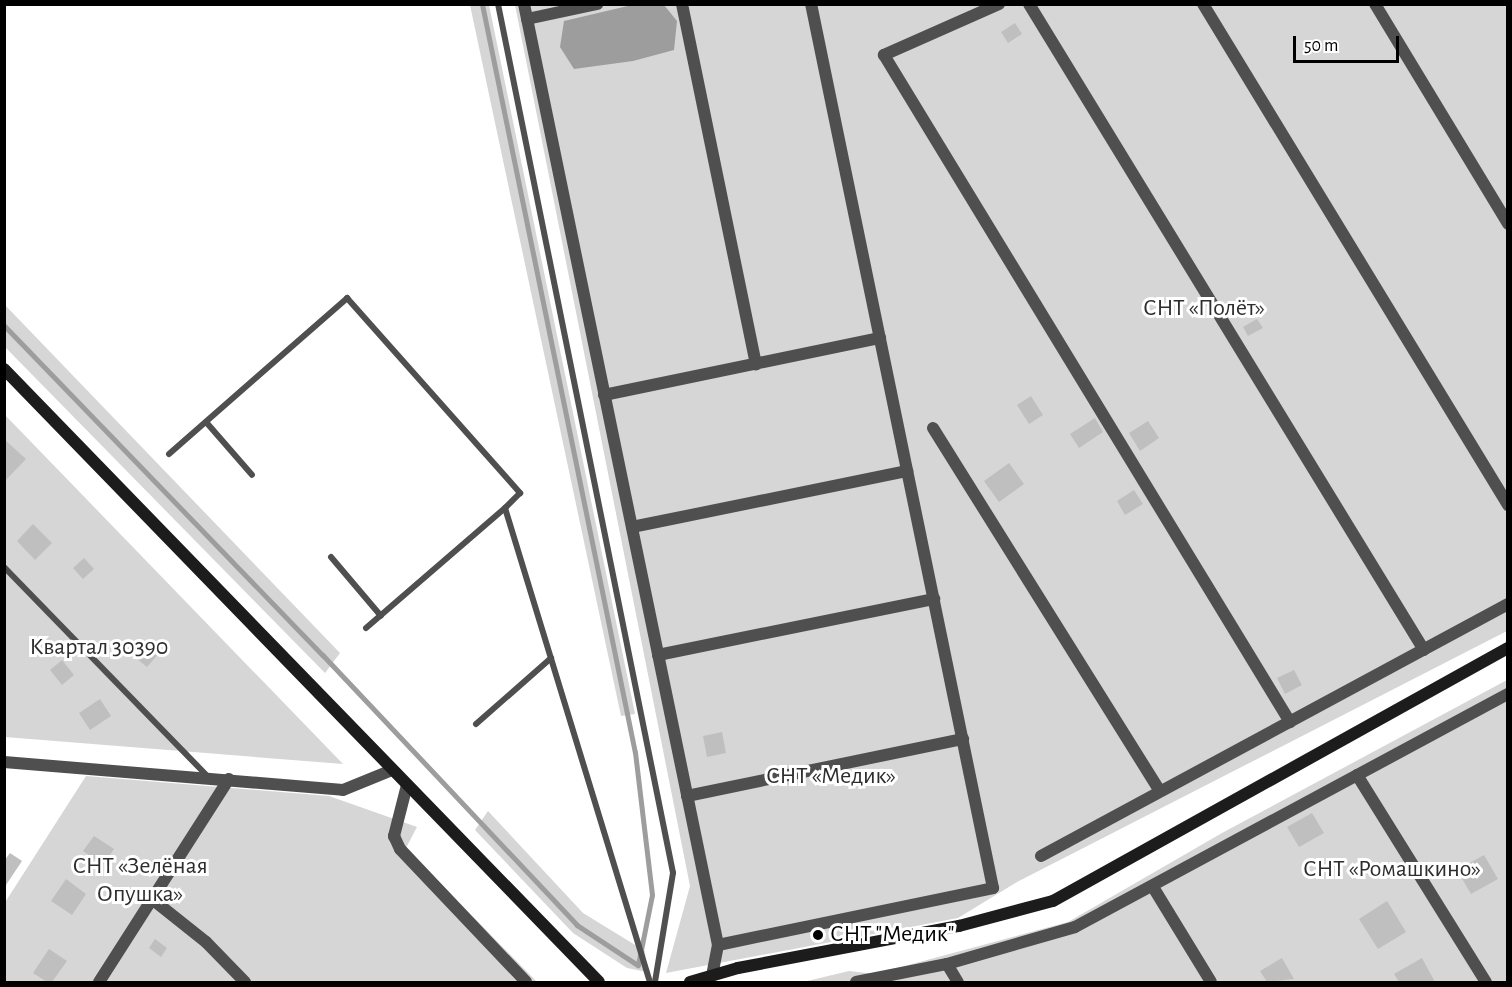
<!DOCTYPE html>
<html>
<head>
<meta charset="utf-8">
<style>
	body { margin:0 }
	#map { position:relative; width:1512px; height:987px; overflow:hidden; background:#fff; font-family:"Alegreya Sans",sans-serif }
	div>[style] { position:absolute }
	.green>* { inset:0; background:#d6d6d6 }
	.water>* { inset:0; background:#9d9d9d }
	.stream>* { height:4.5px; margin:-2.25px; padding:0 2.25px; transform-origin:2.25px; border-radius:2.25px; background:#9d9d9d }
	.building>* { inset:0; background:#bfbfbf }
	.lane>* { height:6px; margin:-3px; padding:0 3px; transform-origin:3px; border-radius:3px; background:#4f4f4f }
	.street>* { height:12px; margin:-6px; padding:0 6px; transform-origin:6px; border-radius:6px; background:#4f4f4f }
	.secondary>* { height:12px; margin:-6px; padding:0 6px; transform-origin:6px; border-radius:6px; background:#1c1c1c }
	.dots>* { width:16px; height:16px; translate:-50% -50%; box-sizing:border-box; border:3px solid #fff; border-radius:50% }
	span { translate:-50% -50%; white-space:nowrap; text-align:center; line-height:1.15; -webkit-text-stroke:6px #fff; paint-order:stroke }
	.park-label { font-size:24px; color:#2d2d2d }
	.poi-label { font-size:24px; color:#000 }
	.left { translate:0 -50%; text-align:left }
	.frame { position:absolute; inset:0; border:6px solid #000; pointer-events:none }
	.scale { position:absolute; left:1293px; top:36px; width:106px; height:27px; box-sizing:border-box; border:3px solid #000; border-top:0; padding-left:8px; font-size:18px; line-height:21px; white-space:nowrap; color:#000; -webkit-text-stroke:4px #fff; paint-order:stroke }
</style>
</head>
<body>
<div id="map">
	<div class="green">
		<div style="clip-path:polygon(470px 5px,489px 5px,635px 714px,621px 716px)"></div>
		<div style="clip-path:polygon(515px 5px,1507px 5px,1507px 631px,1017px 882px,958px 918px,666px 973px,690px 886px)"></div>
		<div style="clip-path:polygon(5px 305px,340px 653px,325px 673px,5px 347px)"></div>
		<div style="clip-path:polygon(5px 415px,343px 764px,5px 737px)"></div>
		<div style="clip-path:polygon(1507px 680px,1507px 982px,803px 982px,849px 971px,875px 974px,1068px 922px,1222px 833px)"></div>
		<div style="clip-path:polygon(86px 776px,329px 796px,417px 827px,406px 848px,537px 982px,5px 982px,4px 904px)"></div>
		<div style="clip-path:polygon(488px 811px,583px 913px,645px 951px,647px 972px,627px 968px,573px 933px,475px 830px)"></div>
	</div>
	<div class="water">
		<div style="clip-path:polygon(632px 5px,664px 5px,677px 21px,674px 50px,633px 61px,574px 69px,560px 47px,564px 21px)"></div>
	</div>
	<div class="stream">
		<div style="left:4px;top:325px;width:459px;rotate:46deg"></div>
		<div style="left:323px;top:655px;width:371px;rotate:46.7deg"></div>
		<div style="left:577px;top:925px;width:73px;rotate:33.3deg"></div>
		<div style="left:638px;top:965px;width:71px;rotate:-78.7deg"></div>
		<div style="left:652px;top:895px;width:143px;rotate:-96.8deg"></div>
		<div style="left:635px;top:753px;width:764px;rotate:-101.55deg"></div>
	</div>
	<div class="building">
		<div style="clip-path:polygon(1015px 23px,1022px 34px,1008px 43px,1001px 32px)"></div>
		<div style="clip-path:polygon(1257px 319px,1263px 328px,1248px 336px,1243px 327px)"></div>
		<div style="clip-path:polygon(1031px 396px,1043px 415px,1029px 424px,1017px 405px)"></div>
		<div style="clip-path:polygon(1095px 418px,1103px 432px,1079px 448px,1070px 434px)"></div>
		<div style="clip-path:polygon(1148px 421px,1159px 438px,1140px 451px,1129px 433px)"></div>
		<div style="clip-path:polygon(4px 439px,26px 459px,4px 482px)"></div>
		<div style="clip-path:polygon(1009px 463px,1024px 484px,999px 502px,984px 481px)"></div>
		<div style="clip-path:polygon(1134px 490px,1143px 504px,1125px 515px,1117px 501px)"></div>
		<div style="clip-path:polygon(33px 524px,52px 543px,35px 560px,17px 541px)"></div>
		<div style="clip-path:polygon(84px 558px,94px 569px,83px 579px,73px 568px)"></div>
		<div style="clip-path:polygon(149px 642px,160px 652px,147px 667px,136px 658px)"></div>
		<div style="clip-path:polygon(62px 660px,74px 675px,62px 685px,50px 670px)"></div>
		<div style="clip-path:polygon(1294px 670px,1302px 685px,1285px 694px,1277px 678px)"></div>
		<div style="clip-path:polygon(100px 699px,111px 716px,90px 730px,79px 713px)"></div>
		<div style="clip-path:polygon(722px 732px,726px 753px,707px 757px,703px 736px)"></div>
		<div style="clip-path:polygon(1312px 813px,1324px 833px,1299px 847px,1287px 827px)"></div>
		<div style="clip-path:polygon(94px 836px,114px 849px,103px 865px,83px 851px)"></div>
		<div style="clip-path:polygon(10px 853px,22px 861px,4px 888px,4px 861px)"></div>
		<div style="clip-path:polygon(1484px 855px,1498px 879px,1471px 894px,1457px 870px)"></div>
		<div style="clip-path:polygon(66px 879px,86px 894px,72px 915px,51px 901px)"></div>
		<div style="clip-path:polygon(1387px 901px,1406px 932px,1378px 949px,1359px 919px)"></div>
		<div style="clip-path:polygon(155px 939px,167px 948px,161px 957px,149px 948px)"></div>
		<div style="clip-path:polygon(49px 949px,67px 961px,52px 982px,47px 982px,33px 973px)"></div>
		<div style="clip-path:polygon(1282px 958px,1294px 979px,1267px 982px,1260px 971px)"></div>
		<div style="clip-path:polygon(1422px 958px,1435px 982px,1399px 982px,1394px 974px)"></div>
	</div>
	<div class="lane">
		<div style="left:498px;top:4px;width:886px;rotate:78.61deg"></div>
		<div style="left:673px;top:873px;width:110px;rotate:99.4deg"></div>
		<div style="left:206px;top:422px;width:70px;rotate:49deg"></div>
		<div style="left:169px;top:454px;width:237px;rotate:-41.2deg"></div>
		<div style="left:347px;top:298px;width:261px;rotate:48.4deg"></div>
		<div style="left:520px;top:493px;width:21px;rotate:135deg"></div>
		<div style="left:505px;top:508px;width:496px;rotate:73deg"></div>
		<div style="left:331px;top:557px;width:77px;rotate:49.7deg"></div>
		<div style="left:4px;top:567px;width:294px;rotate:45.8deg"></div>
		<div style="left:366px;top:628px;width:184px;rotate:-40.8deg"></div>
		<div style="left:476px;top:724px;width:100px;rotate:-41.3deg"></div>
	</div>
	<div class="street">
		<div style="left:524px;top:4px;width:961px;rotate:78.35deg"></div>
		<div style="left:718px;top:945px;width:31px;rotate:101deg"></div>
		<div style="left:682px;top:4px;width:368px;rotate:78.4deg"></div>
		<div style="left:999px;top:4px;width:126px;rotate:156.1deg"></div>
		<div style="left:884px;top:55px;width:781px;rotate:58.67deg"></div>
		<div style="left:1029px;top:4px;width:757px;rotate:58.56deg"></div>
		<div style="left:1203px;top:4px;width:587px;rotate:58.67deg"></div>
		<div style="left:1375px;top:4px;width:257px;rotate:58.8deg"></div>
		<div style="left:527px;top:19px;width:72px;rotate:-12.1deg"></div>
		<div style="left:604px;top:395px;width:282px;rotate:-11.7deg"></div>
		<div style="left:933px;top:428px;width:428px;rotate:58deg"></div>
		<div style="left:632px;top:527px;width:281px;rotate:-11.5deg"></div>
		<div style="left:658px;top:655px;width:282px;rotate:-11.5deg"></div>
		<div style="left:4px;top:762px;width:340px;rotate:4.7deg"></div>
		<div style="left:343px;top:790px;width:53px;rotate:-22.2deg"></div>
		<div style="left:1357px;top:775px;width:244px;rotate:58.1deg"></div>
		<div style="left:407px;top:785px;width:53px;rotate:104.3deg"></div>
		<div style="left:394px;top:836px;width:14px;rotate:65deg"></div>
		<div style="left:400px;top:849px;width:183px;rotate:46.5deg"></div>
		<div style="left:687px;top:796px;width:282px;rotate:-11.7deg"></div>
		<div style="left:1041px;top:856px;width:531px;rotate:-28.35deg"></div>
		<div style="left:1153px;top:887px;width:111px;rotate:58.6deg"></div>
		<div style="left:152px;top:899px;width:69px;rotate:38.5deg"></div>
		<div style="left:206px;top:942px;width:56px;rotate:45.7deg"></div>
		<div style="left:718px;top:945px;width:281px;rotate:-11.7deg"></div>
		<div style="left:993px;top:888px;width:903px;rotate:-101.63deg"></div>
		<div style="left:947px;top:964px;width:21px;rotate:59deg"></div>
		<div style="left:99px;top:982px;width:241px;rotate:-57.4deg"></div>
		<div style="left:856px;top:982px;width:93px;rotate:-11.2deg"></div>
		<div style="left:947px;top:964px;width:133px;rotate:-16.1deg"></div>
		<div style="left:1075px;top:927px;width:492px;rotate:-28.3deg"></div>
	</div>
	<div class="secondary">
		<div style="left:4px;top:369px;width:854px;rotate:45.85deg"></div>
		<div style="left:690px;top:982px;width:50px;rotate:-16.3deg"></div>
		<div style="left:738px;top:968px;width:225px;rotate:-10.8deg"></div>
		<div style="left:959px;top:926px;width:97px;rotate:-14.9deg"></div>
		<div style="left:1053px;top:901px;width:521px;rotate:-29.08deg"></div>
	</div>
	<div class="dots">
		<div style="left:818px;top:935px;background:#000"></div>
	</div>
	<div class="park-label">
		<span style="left:1204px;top:309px">СНТ «Полёт»</span>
		<span style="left:99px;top:648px">Квартал 30390</span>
		<span style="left:831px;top:777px">СНТ «Медик»</span>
		<span style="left:140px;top:881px">СНТ «Зелёная<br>Опушка»</span>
		<span style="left:1392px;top:870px">СНТ «Ромашкино»</span>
	</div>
	<div class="poi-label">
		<span class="left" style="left:830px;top:935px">СНТ "Медик"</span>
	</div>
	<div class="frame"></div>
	<div class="scale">50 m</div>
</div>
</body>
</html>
